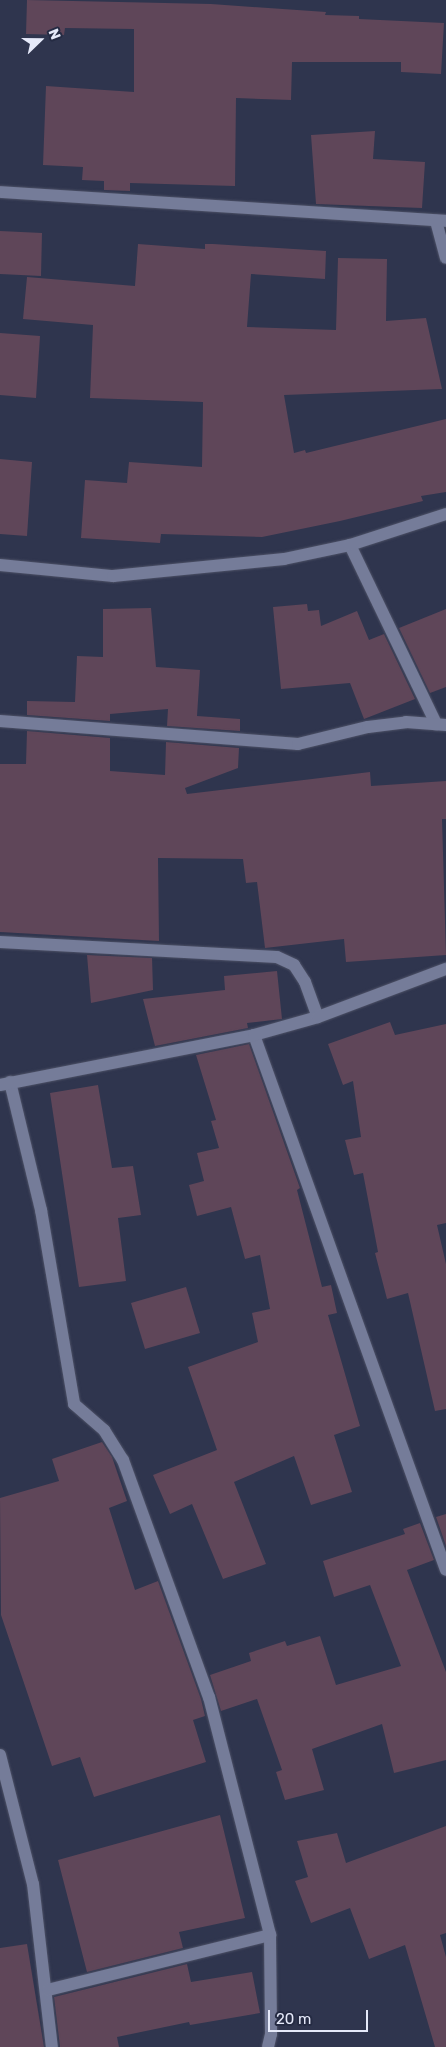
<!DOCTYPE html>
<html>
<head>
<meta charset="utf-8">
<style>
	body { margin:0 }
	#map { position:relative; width:446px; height:2047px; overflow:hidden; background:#2f354e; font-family:Rubik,sans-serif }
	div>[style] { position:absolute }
	.building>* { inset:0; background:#5f4659 }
	.roads { filter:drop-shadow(0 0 1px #4d5166) drop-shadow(0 0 1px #4d5166) }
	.minor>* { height:12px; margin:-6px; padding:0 6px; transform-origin:6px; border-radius:6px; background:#757c99 }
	span { translate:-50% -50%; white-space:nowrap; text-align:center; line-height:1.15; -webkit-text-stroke:4.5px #252b43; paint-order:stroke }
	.north { position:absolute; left:15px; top:15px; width:50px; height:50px; -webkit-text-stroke:4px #252b43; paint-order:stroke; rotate:68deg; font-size:14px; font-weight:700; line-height:20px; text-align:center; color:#e5e9f9 }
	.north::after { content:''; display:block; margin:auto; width:18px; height:22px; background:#e5e9f9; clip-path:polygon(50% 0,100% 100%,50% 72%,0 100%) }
	.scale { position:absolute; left:268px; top:2010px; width:100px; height:22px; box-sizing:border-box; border:2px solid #e5e9f9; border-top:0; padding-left:6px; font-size:15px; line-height:18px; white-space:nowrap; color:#e5e9f9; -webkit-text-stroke:4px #252b43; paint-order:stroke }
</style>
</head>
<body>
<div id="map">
	<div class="building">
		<div style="clip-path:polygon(27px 0,211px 4px,326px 12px,325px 15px,359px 16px,359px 19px,444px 23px,441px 74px,401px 72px,401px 62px,292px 62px,291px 100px,236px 98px,235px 186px,130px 183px,130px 191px,104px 190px,104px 181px,82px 180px,83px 167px,43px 165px,46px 86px,134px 92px,134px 29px,65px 28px,64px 35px,26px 34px)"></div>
		<div style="clip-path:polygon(375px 131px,373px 159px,425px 162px,422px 208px,316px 204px,311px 135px)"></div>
		<div style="clip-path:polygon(0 231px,42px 233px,41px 276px,0 274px)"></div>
		<div style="clip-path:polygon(138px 244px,205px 249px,205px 244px,213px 244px,326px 251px,325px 279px,251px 274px,247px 327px,336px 330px,338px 258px,387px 259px,386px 321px,426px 318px,442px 389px,284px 395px,294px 453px,305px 450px,306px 453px,446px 419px,446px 492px,421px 496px,423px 501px,340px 521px,262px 537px,161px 534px,160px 543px,81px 538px,85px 480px,127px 483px,129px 462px,202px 467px,203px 402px,90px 398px,93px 325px,23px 319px,27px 277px,135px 286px)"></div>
		<div style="clip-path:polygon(0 333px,40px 336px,36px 398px,0 395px)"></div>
		<div style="clip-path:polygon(0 459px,32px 462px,27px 536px,0 534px)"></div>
		<div style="clip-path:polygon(307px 604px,308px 611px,319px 610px,321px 626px,357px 611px,369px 640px,384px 634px,415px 699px,364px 719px,350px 683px,281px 689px,273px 607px)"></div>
		<div style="clip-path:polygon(151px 608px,156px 667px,200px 670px,197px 716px,240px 719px,240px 731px,167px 726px,168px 709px,110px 714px,110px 721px,27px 715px,27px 701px,75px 702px,77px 656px,103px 657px,103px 609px)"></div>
		<div style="clip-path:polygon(446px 609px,446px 687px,430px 693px,399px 628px)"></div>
		<div style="clip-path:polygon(27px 731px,110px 738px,110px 771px,165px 775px,166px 742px,239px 748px,238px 768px,185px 788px,187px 794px,370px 772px,371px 786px,446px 781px,446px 819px,442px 819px,446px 955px,346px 962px,344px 939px,265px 948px,257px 882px,246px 883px,243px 859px,158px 858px,159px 941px,0 932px,0 764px,26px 764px)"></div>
		<div style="clip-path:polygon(87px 955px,152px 958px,153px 990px,91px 1003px)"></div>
		<div style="clip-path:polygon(277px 971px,282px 1019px,247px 1023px,248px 1028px,155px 1046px,143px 999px,225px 990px,224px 976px)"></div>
		<div style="clip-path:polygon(390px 1022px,395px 1035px,446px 1024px,446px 1223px,437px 1225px,446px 1264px,446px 1409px,435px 1411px,408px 1293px,387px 1299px,375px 1253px,378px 1252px,363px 1173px,354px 1175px,345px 1140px,361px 1137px,353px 1081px,343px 1085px,328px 1044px)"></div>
		<div style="clip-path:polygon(249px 1044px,300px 1188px,297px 1190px,322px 1287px,331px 1285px,337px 1313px,328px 1315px,360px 1426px,334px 1435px,352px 1492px,311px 1505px,294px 1456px,234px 1482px,266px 1564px,223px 1579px,192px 1504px,170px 1514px,153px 1475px,217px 1450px,188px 1367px,258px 1342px,252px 1313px,270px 1309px,260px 1255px,245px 1259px,231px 1207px,197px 1216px,189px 1185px,204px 1181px,197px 1153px,219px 1148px,211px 1121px,216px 1120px,196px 1055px)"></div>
		<div style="clip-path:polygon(98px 1085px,112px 1168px,133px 1166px,141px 1215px,118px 1218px,126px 1281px,79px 1287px,50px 1093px)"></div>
		<div style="clip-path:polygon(186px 1287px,200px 1333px,145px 1349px,131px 1303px)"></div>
		<div style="clip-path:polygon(102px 1442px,112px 1457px,127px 1501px,109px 1508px,135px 1590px,158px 1581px,201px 1699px,205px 1716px,193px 1720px,206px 1762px,94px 1797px,80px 1757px,52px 1766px,1px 1615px,0 1498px,59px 1481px,52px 1459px)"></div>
		<div style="clip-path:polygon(446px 1514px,446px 1546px,436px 1517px)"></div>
		<div style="clip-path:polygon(420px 1523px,434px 1560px,407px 1570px,446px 1672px,446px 1760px,394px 1773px,382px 1724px,312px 1749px,324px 1790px,285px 1800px,276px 1772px,282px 1770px,257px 1699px,221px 1711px,210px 1675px,251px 1661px,249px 1653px,285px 1641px,287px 1646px,320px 1636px,336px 1685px,401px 1666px,370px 1585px,334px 1597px,323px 1561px,405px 1534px,403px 1529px)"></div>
		<div style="clip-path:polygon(220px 1815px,245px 1918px,179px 1932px,183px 1948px,87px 1972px,58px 1860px)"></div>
		<div style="clip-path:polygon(446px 1826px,446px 1933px,440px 1935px,446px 1957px,446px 2047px,435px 2047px,405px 1945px,369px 1959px,350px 1908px,311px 1923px,295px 1881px,308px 1877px,297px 1841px,337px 1833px,346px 1863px)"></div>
		<div style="clip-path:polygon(27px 1944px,44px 2047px,0 2047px,0 1948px)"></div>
		<div style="clip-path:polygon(187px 1964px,191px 1982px,252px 1972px,260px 2013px,190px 2025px,189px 2022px,117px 2037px,119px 2047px,60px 2047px,54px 1997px)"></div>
	</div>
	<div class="roads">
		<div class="minor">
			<div style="left:0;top:192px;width:447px;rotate:3.7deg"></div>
			<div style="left:436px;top:221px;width:38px;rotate:75deg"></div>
			<div style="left:350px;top:545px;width:199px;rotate:64.3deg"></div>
			<div style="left:0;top:565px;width:114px;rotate:5.6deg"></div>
			<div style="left:113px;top:576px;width:172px;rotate:-5.7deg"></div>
			<div style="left:284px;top:559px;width:67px;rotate:-12deg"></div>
			<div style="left:350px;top:545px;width:101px;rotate:-17.9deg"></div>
			<div style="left:0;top:721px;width:299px;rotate:4.4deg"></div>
			<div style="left:298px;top:744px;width:72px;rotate:-13.7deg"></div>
			<div style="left:368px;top:727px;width:38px;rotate:-7deg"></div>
			<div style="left:406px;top:722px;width:40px;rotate:4.3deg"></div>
			<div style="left:0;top:942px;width:277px;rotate:3.1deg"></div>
			<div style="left:277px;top:957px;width:19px;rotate:25deg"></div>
			<div style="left:294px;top:965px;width:20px;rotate:57deg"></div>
			<div style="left:305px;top:982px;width:37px;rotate:70deg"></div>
			<div style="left:254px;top:1035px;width:568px;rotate:70.26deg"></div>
			<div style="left:10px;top:1082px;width:132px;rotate:76.4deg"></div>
			<div style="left:41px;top:1210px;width:197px;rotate:80.3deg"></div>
			<div style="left:74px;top:1404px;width:40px;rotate:41deg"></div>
			<div style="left:104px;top:1430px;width:36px;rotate:58deg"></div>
			<div style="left:123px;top:1460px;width:252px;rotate:70.1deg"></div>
			<div style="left:209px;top:1697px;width:246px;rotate:75.6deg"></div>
			<div style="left:270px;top:1935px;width:99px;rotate:89.4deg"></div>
			<div style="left:271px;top:2034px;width:13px;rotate:103deg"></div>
			<div style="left:0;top:1085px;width:259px;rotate:-11.1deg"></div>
			<div style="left:254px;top:1035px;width:66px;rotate:-15.7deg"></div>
			<div style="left:318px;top:1017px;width:137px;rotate:-20.6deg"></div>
			<div style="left:0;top:1755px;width:133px;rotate:75.7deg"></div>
			<div style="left:33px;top:1884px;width:164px;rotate:83.4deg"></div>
			<div style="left:48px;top:1990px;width:229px;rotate:-13.9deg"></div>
		</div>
	</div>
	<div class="north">N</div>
	<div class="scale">20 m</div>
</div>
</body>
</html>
